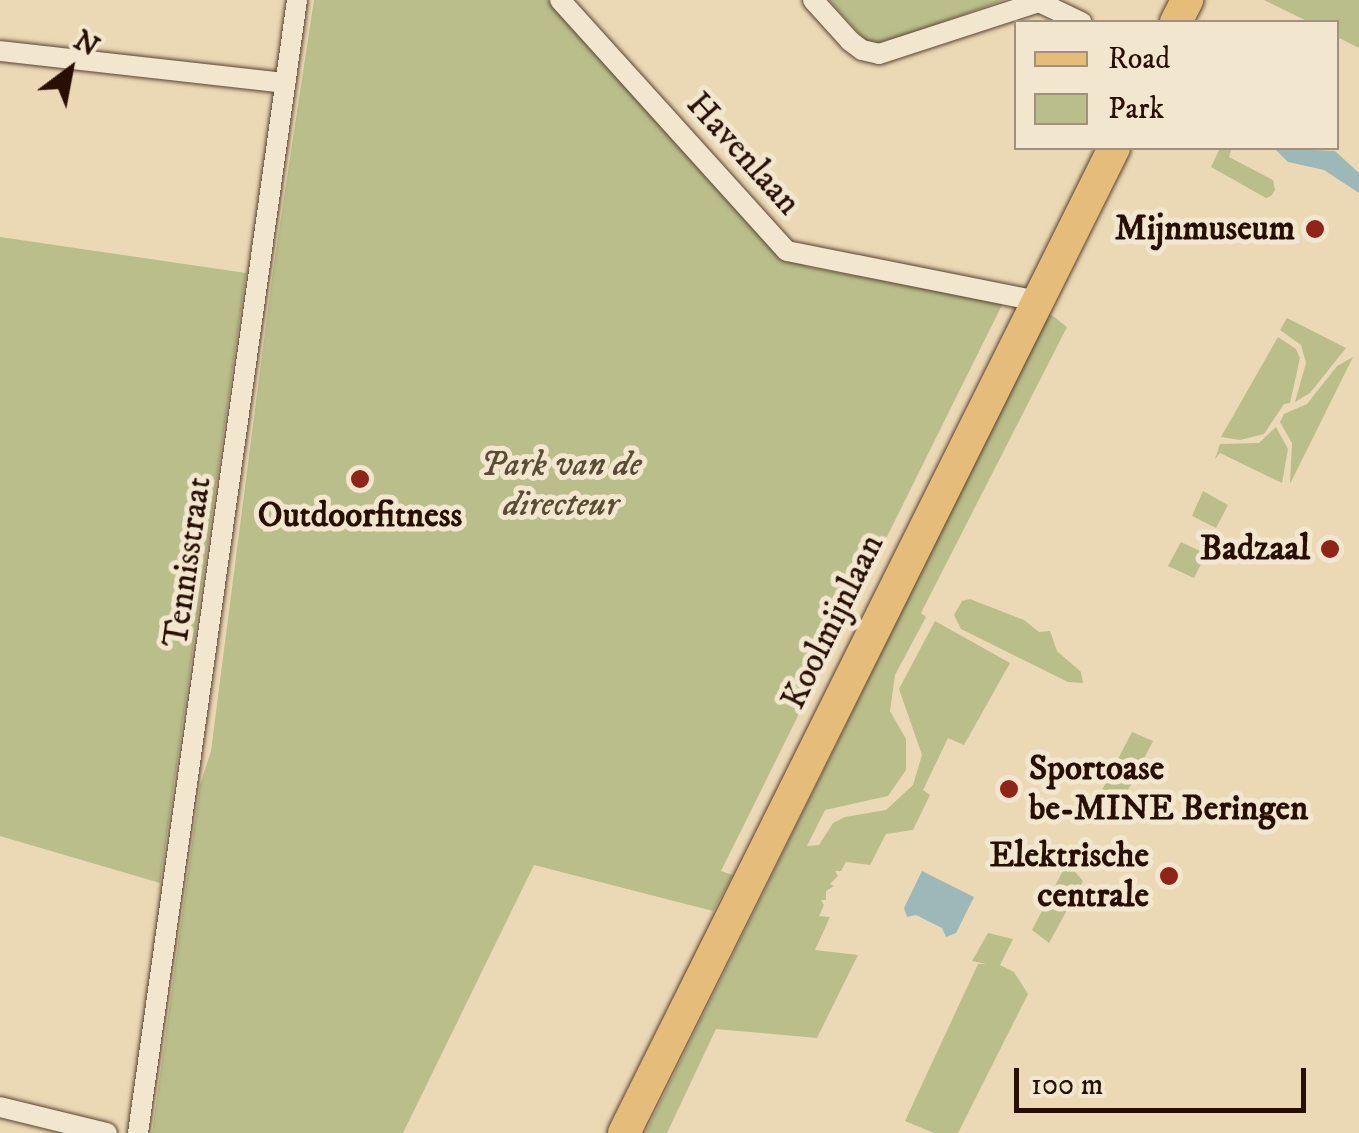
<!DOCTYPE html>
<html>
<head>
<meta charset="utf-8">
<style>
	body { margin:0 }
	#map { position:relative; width:1359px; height:1133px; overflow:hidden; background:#ebd8b5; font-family:"IM FELL DW Pica",serif }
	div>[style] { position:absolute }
	.green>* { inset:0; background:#babe8b }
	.water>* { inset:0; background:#9cb8b8 }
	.roads { filter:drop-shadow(0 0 2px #584230) drop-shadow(0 0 2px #584230) }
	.minor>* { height:20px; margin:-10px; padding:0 10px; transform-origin:10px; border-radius:10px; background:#f2e6cf }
	.primary>* { height:32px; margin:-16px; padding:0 16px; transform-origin:16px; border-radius:16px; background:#e6bc7a }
	.dots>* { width:28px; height:28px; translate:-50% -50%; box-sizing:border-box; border:5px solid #f2e6cf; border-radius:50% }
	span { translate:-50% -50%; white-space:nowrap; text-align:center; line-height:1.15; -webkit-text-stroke:10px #f2e6cf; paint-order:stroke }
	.street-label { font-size:35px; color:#271003 }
	.poi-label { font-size:35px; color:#271003; font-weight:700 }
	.right { translate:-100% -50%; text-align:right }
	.left { translate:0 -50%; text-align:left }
	.park-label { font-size:35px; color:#5a4d33; font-style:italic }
	.legend { position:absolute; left:1014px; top:20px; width:325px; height:130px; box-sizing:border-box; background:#f2e6cf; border:2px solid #a1907d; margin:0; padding:12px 18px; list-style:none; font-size:30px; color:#271003 }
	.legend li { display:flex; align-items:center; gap:20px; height:50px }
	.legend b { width:50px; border:2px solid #a1907d }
	.north { position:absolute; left:20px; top:20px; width:100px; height:100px; -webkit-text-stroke:8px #f2e6cf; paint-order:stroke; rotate:32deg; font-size:28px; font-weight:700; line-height:40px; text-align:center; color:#271003 }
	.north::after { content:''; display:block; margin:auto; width:35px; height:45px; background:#271003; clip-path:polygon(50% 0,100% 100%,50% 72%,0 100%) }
	.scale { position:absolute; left:1014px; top:1068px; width:292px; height:45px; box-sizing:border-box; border:5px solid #271003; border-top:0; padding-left:12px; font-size:30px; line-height:35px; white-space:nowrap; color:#271003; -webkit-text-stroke:8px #f2e6cf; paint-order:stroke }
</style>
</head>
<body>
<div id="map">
	<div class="green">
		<div style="clip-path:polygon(314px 0,548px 0,781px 255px,808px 267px,1003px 303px,721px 871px,733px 875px,713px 911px,534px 865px,403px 1133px,152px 1133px,200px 785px,211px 751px,273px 270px)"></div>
		<div style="clip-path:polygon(829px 0,1004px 0,881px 44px,866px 41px)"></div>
		<div style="clip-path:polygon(1264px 0,1359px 0,1359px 48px,1337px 37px,1336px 22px,1309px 22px)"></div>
		<div style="clip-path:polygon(1220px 148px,1232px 148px,1229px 157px,1273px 180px,1275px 190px,1271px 196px,1266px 198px,1211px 167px)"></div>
		<div style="clip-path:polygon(0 237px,246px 273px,160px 883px,0 836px)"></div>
		<div style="clip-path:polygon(1049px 313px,1067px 327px,921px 613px,926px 617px,895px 675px,890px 711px,906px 739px,906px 770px,888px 796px,825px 810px,807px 846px,819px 845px,833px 823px,845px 817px,886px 810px,913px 785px,922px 755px,899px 689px,935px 621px,1010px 663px,964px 745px,948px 738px,923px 790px,930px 795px,913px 830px,886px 834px,870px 865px,846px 862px,841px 871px,835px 871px,838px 876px,830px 884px,834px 886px,826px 891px,826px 900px,821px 900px,824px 905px,819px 916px,830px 917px,815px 950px,858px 955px,817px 1038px,716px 1029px,667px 1133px,645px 1133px)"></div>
		<div style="clip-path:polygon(1287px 318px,1346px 348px,1310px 393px,1295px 402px,1306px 363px,1301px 345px,1280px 330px)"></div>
		<div style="clip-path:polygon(1278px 337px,1296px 349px,1300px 358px,1290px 403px,1284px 404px,1264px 434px,1240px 440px,1221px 437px)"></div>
		<div style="clip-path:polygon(1353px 357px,1290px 484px,1292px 443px,1280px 422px,1284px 414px,1307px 404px,1337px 366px)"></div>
		<div style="clip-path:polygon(1276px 427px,1288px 449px,1282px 483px,1220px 453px,1215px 459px,1220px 444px,1259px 443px)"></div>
		<div style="clip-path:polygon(1203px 491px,1228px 505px,1216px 528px,1192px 516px)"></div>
		<div style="clip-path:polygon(1181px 542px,1206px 554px,1194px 578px,1168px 566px)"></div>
		<div style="clip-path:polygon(970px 599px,1024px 620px,1039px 632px,1050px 631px,1057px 651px,1081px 672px,1083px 683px,1068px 682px,961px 629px,954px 615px,962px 601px)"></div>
		<div style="clip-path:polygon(1132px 732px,1153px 741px,1125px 796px,1116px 801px,1100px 794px)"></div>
		<div style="clip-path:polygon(1070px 857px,1073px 859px,1070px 866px,1083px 881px,1049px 943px,1032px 930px)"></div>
		<div style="clip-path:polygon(988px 933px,1013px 939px,1000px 965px,1014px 972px,1028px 994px,958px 1133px,934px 1133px,905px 1121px,978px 964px,986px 964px,972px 961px)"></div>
	</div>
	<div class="water">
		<div style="clip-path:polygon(1274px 148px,1335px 151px,1359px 173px,1359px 193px,1324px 170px,1288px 162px)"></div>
		<div style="clip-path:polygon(922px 871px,974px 897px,956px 933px,946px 937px,942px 928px,916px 915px,907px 917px,904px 908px)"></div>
	</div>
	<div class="roads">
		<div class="minor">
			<div style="left:560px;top:0;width:338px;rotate:47.9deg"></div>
			<div style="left:787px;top:251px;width:256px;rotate:11.3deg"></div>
			<div style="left:813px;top:0;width:55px;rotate:47.9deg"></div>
			<div style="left:850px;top:41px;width:15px;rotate:37deg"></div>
			<div style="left:862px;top:50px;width:17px;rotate:13deg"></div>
			<div style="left:879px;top:54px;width:168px;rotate:-18deg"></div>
			<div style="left:1039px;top:2px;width:47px;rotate:25.5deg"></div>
			<div style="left:0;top:51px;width:287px;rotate:6.4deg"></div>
			<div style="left:0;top:1107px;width:110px;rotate:13.7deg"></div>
			<div style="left:138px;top:1133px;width:1144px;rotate:-82.01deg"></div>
		</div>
		<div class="primary">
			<div style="left:1176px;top:22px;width:25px;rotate:-63deg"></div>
			<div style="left:624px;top:1133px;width:1100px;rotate:-63.55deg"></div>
		</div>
	</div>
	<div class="dots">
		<div style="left:1315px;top:229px;background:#8f2418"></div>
		<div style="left:360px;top:479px;background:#8f2418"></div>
		<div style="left:1330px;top:549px;background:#8f2418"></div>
		<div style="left:1009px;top:789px;background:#8f2418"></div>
		<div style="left:1169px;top:876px;background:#8f2418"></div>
	</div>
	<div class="street-label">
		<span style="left:743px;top:154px;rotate:48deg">Havenlaan</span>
		<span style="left:188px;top:562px;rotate:-82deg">Tennisstraat</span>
		<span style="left:833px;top:622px;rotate:-64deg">Koolmijnlaan</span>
	</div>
	<div class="poi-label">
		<span class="right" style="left:1295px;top:229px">Mijnmuseum</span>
		<span style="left:360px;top:516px">Outdoorfitness</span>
		<span class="right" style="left:1310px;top:549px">Badzaal</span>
		<span class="left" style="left:1029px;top:789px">Sportoase<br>be-MINE Beringen</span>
		<span class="right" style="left:1149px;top:876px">Elektrische<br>centrale</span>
	</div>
	<div class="park-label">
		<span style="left:561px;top:485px">Park van de<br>directeur</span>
	</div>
	<ul class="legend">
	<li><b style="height:12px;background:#e6bc7a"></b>Road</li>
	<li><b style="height:28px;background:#babe8b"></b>Park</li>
	</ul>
	<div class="north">N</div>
	<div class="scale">100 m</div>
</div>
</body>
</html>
